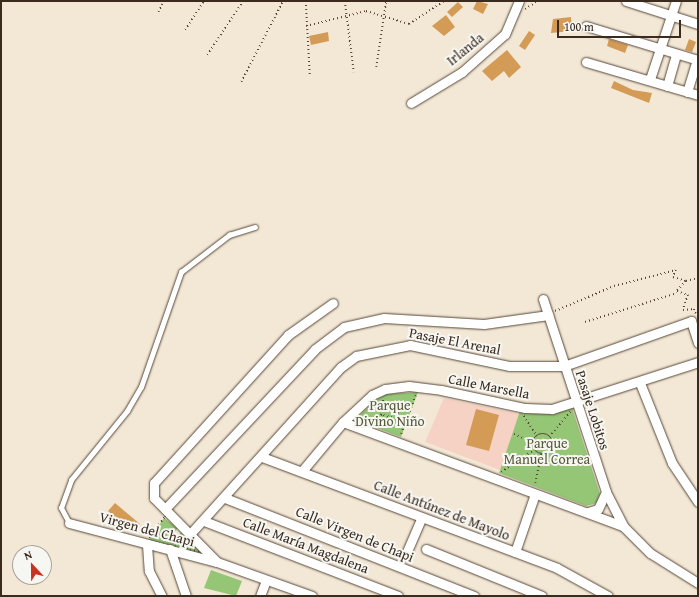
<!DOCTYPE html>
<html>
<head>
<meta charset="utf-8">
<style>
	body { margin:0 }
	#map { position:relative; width:699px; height:597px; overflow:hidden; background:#f3e8d5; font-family:"Gentium Book Plus",serif }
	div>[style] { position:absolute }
	.built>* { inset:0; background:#f6d2c4 }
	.green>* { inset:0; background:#95c676 }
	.building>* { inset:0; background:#d49b57 }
	.path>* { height:1.5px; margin-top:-0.75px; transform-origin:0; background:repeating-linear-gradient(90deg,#574639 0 1px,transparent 0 4px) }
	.path>.ring { margin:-0.75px; padding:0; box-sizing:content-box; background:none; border:1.5px solid #574639; border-radius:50% }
	.roads { filter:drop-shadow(0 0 1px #574639) drop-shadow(0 0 1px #574639) }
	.service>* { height:4.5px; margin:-2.25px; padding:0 2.25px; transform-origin:2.25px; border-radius:2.25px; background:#fff }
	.minor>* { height:9px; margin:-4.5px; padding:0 4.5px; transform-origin:4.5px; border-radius:4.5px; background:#fff }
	span { translate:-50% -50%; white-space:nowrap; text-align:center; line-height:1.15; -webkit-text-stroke:4px #f6f6f2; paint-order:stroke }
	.street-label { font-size:14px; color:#3b2a1e }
	.park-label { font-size:14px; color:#565938 }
	.frame { position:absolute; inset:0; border:2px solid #3b2a1e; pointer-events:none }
	.north { position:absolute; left:12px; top:545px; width:40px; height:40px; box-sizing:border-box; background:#f6f6f2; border:1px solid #aba49d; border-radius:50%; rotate:338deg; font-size:11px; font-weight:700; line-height:16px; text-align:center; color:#3b2a1e }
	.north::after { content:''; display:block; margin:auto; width:14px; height:18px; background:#c8321e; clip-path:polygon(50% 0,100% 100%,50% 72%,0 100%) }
	.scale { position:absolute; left:557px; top:20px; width:124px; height:18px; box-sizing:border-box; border:2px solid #3b2a1e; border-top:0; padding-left:5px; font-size:12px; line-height:14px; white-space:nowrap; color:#3b2a1e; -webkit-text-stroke:3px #f6f6f2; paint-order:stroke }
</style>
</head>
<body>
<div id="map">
	<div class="built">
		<div style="clip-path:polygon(444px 398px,520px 414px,500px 470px,425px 442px)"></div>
	</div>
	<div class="green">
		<div style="clip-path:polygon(418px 392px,401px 437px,355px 420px,375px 400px,386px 394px)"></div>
		<div style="clip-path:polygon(572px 408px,600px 494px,597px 503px,586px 506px,499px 473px,520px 411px,549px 414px)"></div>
		<div style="clip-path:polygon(164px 518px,178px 528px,172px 535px,176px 538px,182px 531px,201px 553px,149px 540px)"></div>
		<div style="clip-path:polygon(211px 570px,242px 581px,236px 596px,204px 588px)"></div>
	</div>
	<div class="building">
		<div style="clip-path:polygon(477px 1px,488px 4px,483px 14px,473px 9px)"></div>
		<div style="clip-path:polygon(458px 2px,463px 7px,452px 17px,447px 12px)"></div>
		<div style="clip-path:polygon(446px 15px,455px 27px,444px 36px,432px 26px)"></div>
		<div style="clip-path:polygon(571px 17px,572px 31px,551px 33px,553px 19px)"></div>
		<div style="clip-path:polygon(529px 31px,535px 35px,525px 50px,519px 46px)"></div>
		<div style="clip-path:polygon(328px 32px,329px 41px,311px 45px,309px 36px)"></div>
		<div style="clip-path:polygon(609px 39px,628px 45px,625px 53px,607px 46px)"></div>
		<div style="clip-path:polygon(689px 39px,696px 42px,692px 52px,685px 50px)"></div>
		<div style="clip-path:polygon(507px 50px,521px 67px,509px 78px,504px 71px,492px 81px,482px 71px)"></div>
		<div style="clip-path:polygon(614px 81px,633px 90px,652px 93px,649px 103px,611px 88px)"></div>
		<div style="clip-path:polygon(476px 409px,499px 415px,489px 451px,466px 445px)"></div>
		<div style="clip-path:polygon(115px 503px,140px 524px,132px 532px,108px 511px)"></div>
	</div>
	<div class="path">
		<div style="left:306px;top:1px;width:74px;rotate:86.9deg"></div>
		<div style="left:345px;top:1px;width:72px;rotate:82.8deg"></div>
		<div style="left:525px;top:9px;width:15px;rotate:-32deg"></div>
		<div style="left:158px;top:12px;width:13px;rotate:-61deg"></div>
		<div style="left:306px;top:26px;width:62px;rotate:-14deg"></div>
		<div style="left:366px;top:11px;width:45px;rotate:16.8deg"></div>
		<div style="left:409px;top:24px;width:42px;rotate:-33.3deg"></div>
		<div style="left:185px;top:30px;width:35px;rotate:-57deg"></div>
		<div style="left:207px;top:55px;width:65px;rotate:-56.3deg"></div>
		<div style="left:376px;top:67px;width:67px;rotate:-81.4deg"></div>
		<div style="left:241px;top:82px;width:91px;rotate:-62.6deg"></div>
		<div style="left:686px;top:281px;width:12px;rotate:-14deg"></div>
		<div style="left:555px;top:311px;width:64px;rotate:-23deg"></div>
		<div style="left:614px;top:286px;width:64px;rotate:-14.5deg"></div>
		<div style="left:676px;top:270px;width:8px;rotate:113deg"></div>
		<div style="left:673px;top:277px;width:14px;rotate:17deg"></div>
		<div style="left:686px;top:281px;width:13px;rotate:132deg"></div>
		<div style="left:677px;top:291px;width:12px;rotate:20deg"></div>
		<div style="left:688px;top:295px;width:16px;rotate:108deg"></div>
		<div style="left:683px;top:310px;width:11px;rotate:-5deg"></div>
		<div style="left:694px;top:309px;width:5px;rotate:68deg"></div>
		<div style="left:585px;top:322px;width:96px;rotate:-17.5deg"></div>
		<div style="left:383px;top:400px;width:8px;rotate:67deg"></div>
		<div style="left:386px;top:407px;width:14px;rotate:8deg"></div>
		<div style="left:400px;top:409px;width:11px;rotate:112deg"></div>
		<div style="left:396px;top:419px;width:16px;rotate:-165deg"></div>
		<div style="left:381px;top:415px;width:9px;rotate:-58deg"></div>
		<div style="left:400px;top:409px;width:13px;rotate:-27deg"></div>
		<div style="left:524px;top:416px;width:24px;rotate:57deg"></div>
		<div style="left:366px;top:422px;width:17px;rotate:-25deg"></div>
		<div class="ring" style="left:533px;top:434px;width:18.5px;height:18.5px"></div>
		<div style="left:401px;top:434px;width:43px;rotate:-69.4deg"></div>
		<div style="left:514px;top:434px;width:20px;rotate:24deg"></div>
		<div style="left:549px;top:437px;width:33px;rotate:-50deg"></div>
		<div style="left:501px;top:472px;width:40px;rotate:-34deg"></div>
		<div style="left:535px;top:483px;width:30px;rotate:-78deg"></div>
		<div style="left:165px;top:516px;width:20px;rotate:37deg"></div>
		<div style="left:181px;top:528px;width:33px;rotate:49deg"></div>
		<div style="left:203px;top:553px;width:57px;rotate:-167.9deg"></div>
		<div style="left:147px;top:541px;width:31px;rotate:-54deg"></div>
	</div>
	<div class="roads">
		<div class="service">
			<div style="left:69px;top:523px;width:17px;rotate:-118deg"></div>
			<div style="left:61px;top:508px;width:30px;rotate:-70deg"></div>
			<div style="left:71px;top:480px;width:89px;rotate:-50.9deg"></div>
			<div style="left:127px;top:411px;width:28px;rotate:-60deg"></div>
			<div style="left:141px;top:387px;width:122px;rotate:-70.8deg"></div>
			<div style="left:181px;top:272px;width:61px;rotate:-37.6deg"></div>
			<div style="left:229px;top:235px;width:27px;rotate:-17deg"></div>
		</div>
		<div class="minor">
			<div style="left:626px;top:1px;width:76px;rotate:17.7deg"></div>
			<div style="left:586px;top:26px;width:117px;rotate:16.9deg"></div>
			<div style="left:586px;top:62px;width:117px;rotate:16.4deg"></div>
			<div style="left:650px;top:79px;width:82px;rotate:-71.6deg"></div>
			<div style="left:667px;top:86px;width:33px;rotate:-74deg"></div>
			<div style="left:687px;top:92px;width:34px;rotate:-73deg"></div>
			<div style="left:411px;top:103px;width:60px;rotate:-31.3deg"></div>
			<div style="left:462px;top:72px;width:57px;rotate:-41.5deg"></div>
			<div style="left:505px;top:34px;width:36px;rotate:-67deg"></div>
			<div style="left:543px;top:299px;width:203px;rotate:71.9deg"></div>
			<div style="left:606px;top:492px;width:38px;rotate:63deg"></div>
			<div style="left:640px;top:383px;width:86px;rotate:68.2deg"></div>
			<div style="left:672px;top:463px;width:47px;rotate:56.3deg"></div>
			<div style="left:343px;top:422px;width:299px;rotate:20.4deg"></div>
			<div style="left:623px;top:526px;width:38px;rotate:45deg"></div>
			<div style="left:650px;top:553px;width:57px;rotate:32deg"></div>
			<div style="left:262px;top:457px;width:315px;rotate:20.6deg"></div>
			<div style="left:557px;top:568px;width:58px;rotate:28.8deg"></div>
			<div style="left:302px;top:471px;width:64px;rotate:-50.1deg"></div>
			<div style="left:343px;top:422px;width:40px;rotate:-43deg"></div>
			<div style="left:372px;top:395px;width:14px;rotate:-25deg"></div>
			<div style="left:385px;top:389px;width:24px;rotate:-7deg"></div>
			<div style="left:409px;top:386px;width:32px;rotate:7deg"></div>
			<div style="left:441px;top:390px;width:86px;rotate:12.1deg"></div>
			<div style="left:525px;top:408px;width:27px;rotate:2deg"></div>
			<div style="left:552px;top:409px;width:153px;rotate:-17.8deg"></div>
			<div style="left:225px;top:498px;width:268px;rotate:21.5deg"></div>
			<div style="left:165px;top:509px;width:219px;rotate:-46.8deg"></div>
			<div style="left:315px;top:349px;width:36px;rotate:-37deg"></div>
			<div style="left:344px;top:327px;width:41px;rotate:-12.7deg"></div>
			<div style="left:384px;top:318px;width:100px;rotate:3.4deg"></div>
			<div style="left:484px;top:324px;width:65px;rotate:-8deg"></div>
			<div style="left:588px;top:512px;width:10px;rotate:-17deg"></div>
			<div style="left:598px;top:509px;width:19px;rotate:-65deg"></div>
			<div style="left:204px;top:521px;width:208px;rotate:21.1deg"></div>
			<div style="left:69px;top:523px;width:153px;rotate:14.8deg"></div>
			<div style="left:217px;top:562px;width:101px;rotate:19.7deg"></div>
			<div style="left:190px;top:534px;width:225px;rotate:-47.9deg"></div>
			<div style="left:341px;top:367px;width:19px;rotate:-36deg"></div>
			<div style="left:356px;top:356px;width:55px;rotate:-11.5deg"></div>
			<div style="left:410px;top:345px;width:102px;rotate:11.9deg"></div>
			<div style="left:510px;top:366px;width:54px"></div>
			<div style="left:564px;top:366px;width:135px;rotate:-19.5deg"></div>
			<div style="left:691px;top:321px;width:23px;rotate:72deg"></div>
			<div style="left:147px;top:545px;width:26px;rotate:86deg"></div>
			<div style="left:149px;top:571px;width:28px;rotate:63deg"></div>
			<div style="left:170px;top:549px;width:50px;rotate:71.2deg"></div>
			<div style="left:426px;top:549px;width:125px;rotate:22.1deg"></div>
			<div style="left:515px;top:552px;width:61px;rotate:-71deg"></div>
			<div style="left:405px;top:556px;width:40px;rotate:-66.6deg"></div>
			<div style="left:217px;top:562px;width:90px;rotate:-134.5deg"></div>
			<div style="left:154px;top:498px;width:15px;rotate:-90deg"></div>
			<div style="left:154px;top:483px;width:200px;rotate:-47.8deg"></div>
			<div style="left:288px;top:335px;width:55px;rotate:-35.4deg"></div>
			<div style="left:260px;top:596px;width:17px;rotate:-69deg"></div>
		</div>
	</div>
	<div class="street-label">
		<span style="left:465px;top:49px;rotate:-39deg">Irlanda</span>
		<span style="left:455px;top:341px;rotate:11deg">Pasaje El Arenal</span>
		<span style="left:489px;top:386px;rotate:11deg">Calle Marsella</span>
		<span style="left:593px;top:410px;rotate:72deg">Pasaje Lobitos</span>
		<span style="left:442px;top:510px;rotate:21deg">Calle Antúnez de Mayolo</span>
		<span style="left:147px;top:529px;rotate:15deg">Virgen del Chapi</span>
		<span style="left:355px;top:534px;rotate:22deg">Calle Virgen de Chapi</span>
		<span style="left:306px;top:545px;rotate:21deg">Calle María Magdalena</span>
	</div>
	<div class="park-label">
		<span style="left:390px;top:413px">Parque<br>Divino Niño</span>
		<span style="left:547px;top:451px">Parque<br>Manuel Correa</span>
	</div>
	<div class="frame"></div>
	<div class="north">N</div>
	<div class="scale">100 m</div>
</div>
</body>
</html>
